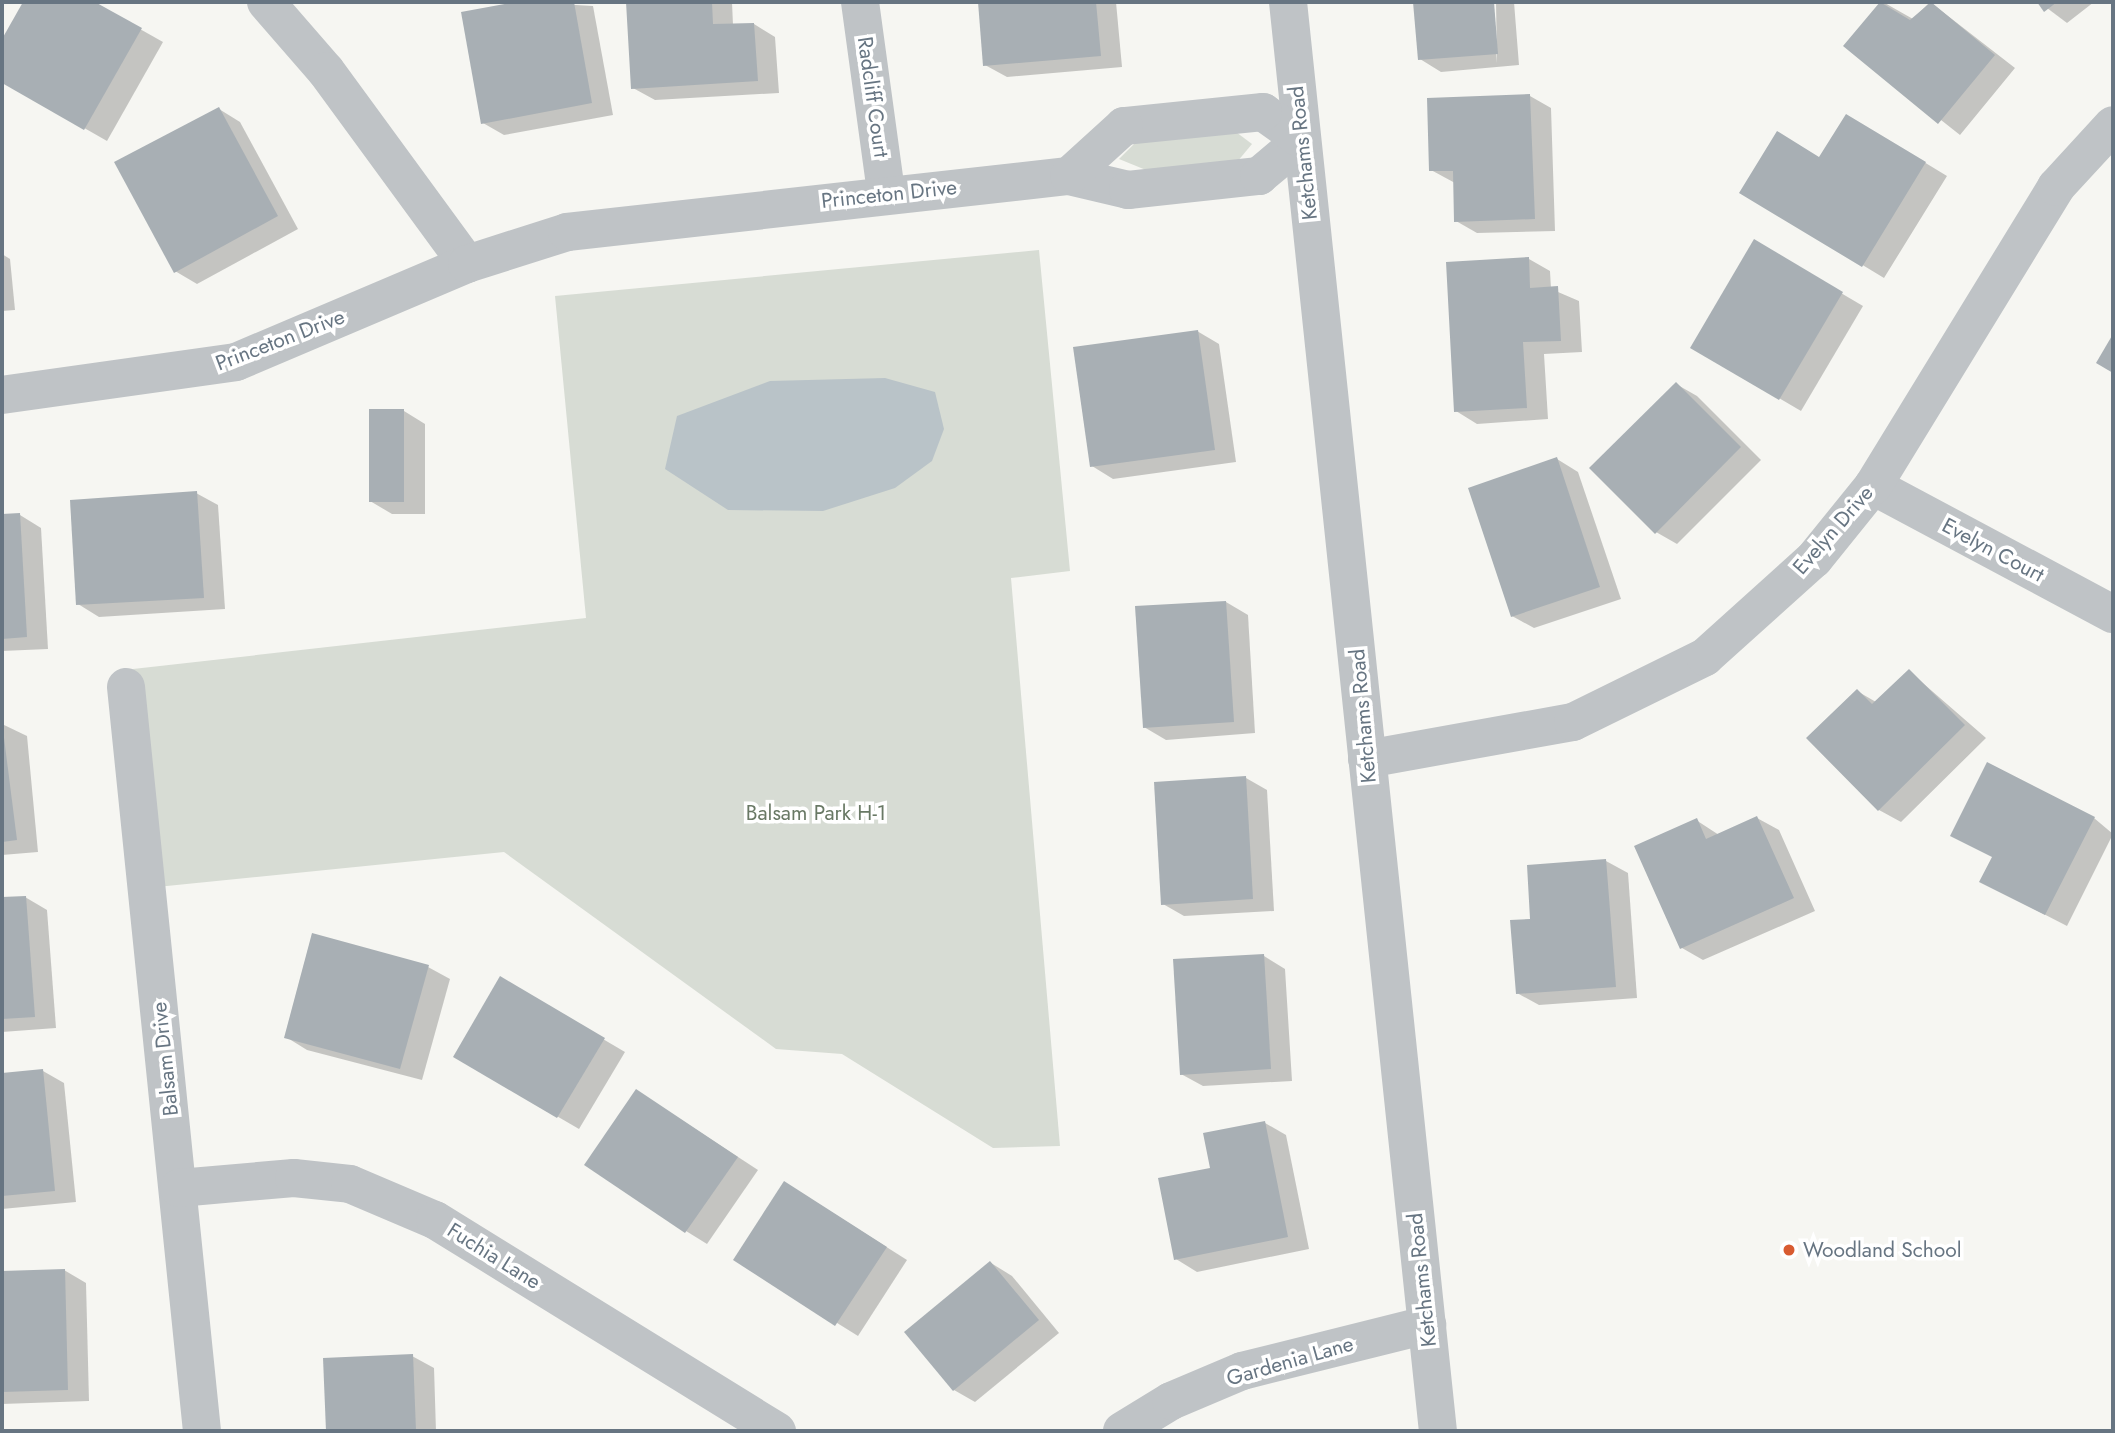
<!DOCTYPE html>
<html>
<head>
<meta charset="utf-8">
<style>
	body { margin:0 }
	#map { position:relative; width:2115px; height:1433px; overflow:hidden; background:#f6f6f2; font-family:Jost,sans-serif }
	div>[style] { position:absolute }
	.green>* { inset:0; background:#d7dcd4 }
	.water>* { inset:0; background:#b9c3c8 }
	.shadow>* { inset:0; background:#0003 }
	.building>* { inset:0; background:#a8afb4 }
	.street>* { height:38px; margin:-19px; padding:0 19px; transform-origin:19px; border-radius:19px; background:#bfc3c6 }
	.dots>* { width:19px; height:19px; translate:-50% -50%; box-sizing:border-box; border:4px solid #fff; border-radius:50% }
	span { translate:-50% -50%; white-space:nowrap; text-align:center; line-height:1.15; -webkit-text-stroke:7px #fff; paint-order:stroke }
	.street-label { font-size:21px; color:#677582 }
	.park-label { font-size:21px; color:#697965 }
	.poi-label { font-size:21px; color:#677582 }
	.left { translate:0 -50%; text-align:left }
	.frame { position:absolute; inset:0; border:4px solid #677582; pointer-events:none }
</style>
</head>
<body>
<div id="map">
	<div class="green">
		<div style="clip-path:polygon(1232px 129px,1252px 144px,1237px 162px,1146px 170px,1119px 159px,1141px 137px)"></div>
		<div style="clip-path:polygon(1039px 250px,1070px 571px,1011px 578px,1060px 1146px,993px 1148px,842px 1054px,776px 1049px,504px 852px,147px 888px,124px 670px,586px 618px,555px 296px)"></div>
	</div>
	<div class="water">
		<div style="clip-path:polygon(885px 378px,935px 392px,944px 429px,932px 461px,895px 488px,823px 511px,728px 510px,665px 469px,677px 416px,770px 381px)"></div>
	</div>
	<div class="shadow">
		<div style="clip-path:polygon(25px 2px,92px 2px,163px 42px,107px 141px,2px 81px,2px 42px)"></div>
		<div style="clip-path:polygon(525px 2px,593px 6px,613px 115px,504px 135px,483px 123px,463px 13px)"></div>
		<div style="clip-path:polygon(628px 2px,732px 2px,733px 25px,754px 24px,775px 37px,779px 93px,655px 100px,633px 88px)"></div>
		<div style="clip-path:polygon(979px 2px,1116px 2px,1122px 67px,1007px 77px,985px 65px)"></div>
		<div style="clip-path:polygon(1415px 2px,1492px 2px,1497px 63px,1496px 2px,1514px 2px,1519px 65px,1441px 72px,1420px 59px)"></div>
		<div style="clip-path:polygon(1883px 2px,1913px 19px,1930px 2px,2015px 68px,1960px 135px,1846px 45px)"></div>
		<div style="clip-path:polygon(2039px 2px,2094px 2px,2067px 23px)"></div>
		<div style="clip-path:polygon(1530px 96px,1551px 108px,1555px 231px,1477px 233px,1456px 221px,1455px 183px,1431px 170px)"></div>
		<div style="clip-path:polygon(219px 109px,240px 122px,298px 229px,197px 284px,175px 271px)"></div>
		<div style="clip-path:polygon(1868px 128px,1947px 176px,1884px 278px,1742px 192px,1820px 159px)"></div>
		<div style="clip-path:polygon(1754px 242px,1863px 306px,1801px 411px,1692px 347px)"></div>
		<div style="clip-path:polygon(2px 254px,10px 259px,15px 310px,2px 311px)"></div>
		<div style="clip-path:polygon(1529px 259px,1550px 271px,1551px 289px,1579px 301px,1582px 352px,1544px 354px,1548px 419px,1477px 424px,1456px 411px)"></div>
		<div style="clip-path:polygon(1197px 331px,1219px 344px,1236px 462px,1113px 479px,1092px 466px)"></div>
		<div style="clip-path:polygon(1676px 384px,1697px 396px,1761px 460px,1677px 544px,1656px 532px)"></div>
		<div style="clip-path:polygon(404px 411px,425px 424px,425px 514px,392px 514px,370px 501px)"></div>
		<div style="clip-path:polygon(1557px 459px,1578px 472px,1621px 599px,1534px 628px,1512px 616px)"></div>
		<div style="clip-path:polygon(196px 493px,218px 505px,225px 609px,99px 617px,78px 604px)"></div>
		<div style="clip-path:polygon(20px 515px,41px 528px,48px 649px,2px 651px,2px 516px)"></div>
		<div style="clip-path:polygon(1226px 602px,1248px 615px,1255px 733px,1166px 740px,1144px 727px)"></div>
		<div style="clip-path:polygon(1909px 671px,1986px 738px,1901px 822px,1879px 810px,1857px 691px,1876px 702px)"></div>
		<div style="clip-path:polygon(2px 724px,27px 736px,38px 852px,2px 855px)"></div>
		<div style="clip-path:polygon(1246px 778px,1267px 790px,1274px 911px,1184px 916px,1163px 904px)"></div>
		<div style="clip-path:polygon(1757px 818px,1779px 830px,1815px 911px,1703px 960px,1682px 948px,1696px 820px,1719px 835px)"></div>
		<div style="clip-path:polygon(2094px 818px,2113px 834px,2067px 926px,2003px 893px)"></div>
		<div style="clip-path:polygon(1606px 861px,1628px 873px,1637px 998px,1539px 1005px,1517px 993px,1532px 921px)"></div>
		<div style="clip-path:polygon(25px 897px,47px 910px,56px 1028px,2px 1032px,2px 899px)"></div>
		<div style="clip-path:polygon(1264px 956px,1285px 969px,1292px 1081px,1203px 1086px,1181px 1074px)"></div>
		<div style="clip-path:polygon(428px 967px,450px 979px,422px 1080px,307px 1050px,286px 1037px)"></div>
		<div style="clip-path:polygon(501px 979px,625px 1052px,579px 1129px,455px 1057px)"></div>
		<div style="clip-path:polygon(43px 1071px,64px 1083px,76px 1202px,2px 1209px,2px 1075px)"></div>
		<div style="clip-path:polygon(637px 1091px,758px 1170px,707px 1244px,686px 1231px)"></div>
		<div style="clip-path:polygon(1265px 1123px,1286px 1135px,1309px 1249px,1197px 1272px,1176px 1259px,1212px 1169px)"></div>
		<div style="clip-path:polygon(806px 1196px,907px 1260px,858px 1336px,736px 1260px)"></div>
		<div style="clip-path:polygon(991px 1263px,1012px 1276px,1059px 1333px,975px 1402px,954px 1390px)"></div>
		<div style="clip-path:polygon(64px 1270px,86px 1283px,89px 1401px,2px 1404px,2px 1272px)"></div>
		<div style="clip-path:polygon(412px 1356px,434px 1368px,436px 1431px,328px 1431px,324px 1360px)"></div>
	</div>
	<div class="building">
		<div style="clip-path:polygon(23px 2px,95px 2px,142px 28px,84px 130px,2px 83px,2px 39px)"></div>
		<div style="clip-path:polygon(515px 2px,574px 2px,592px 103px,481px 124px,461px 12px)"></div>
		<div style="clip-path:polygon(626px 2px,712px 2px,713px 24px,754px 23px,758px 81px,631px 89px)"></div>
		<div style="clip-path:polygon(978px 2px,1096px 2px,1101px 56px,983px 66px)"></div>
		<div style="clip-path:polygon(1413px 2px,1494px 2px,1498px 54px,1418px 60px)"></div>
		<div style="clip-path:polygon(1880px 2px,1910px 20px,1931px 2px,1995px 55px,1938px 124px,1843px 46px)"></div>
		<div style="clip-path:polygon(2037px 2px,2057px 2px,2044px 12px)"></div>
		<div style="clip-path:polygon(1530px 94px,1535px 219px,1454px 222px,1453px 171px,1429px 171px,1427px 98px)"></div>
		<div style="clip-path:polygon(219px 107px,278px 216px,174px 273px,114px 162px)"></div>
		<div style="clip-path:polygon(1846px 114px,1926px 162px,1862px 267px,1739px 193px,1777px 131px,1819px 157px)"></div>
		<div style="clip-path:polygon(1754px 239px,1843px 292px,1779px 400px,1690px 348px)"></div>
		<div style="clip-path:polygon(1529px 257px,1530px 288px,1558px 286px,1561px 341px,1523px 342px,1527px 408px,1454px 412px,1446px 262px)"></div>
		<div style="clip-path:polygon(1198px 330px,1215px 450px,1090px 467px,1073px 347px)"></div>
		<div style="clip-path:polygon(2113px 334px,2113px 373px,2096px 363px)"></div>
		<div style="clip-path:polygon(1676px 382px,1741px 447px,1655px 534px,1589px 468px)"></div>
		<div style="clip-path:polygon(369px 409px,404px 409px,404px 502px,369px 502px)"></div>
		<div style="clip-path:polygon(1557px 457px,1600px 587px,1511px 617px,1468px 488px)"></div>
		<div style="clip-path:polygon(197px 491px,204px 598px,76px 605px,70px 500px)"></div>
		<div style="clip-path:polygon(20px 513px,27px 637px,2px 639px,2px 514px)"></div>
		<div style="clip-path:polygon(1226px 601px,1234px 722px,1143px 728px,1135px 606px)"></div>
		<div style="clip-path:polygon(1909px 669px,1965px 725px,1878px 811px,1806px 738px,1857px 689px,1872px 704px)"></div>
		<div style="clip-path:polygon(2px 722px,17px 840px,2px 842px)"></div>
		<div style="clip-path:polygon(1987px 762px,2095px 817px,2045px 915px,1979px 882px,1992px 857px,1950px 836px)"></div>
		<div style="clip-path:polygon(1246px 776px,1253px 899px,1161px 905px,1154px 782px)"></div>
		<div style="clip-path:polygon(1757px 816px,1794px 898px,1680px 949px,1634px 846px,1697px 818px,1706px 839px)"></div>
		<div style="clip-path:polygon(1606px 859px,1616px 987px,1516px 994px,1510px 920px,1530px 919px,1527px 865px)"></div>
		<div style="clip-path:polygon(26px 896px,35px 1017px,2px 1019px,2px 897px)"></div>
		<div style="clip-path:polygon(312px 933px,429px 965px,400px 1069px,284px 1038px)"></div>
		<div style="clip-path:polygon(1264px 954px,1271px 1069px,1180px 1075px,1173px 959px)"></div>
		<div style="clip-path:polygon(500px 976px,605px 1038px,557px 1118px,453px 1057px)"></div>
		<div style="clip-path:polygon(43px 1069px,55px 1191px,2px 1196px,2px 1073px)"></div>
		<div style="clip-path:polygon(636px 1089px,738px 1157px,685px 1233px,584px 1165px)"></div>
		<div style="clip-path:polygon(1265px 1121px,1288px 1237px,1174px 1260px,1158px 1178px,1210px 1168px,1203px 1133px)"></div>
		<div style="clip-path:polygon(784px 1181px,887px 1247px,835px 1326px,733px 1260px)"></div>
		<div style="clip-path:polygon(990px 1261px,1039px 1320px,953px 1391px,904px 1332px)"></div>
		<div style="clip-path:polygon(65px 1269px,68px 1390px,2px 1392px,2px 1271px)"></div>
		<div style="clip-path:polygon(413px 1354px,416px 1431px,326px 1431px,323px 1358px)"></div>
	</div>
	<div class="street">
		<div style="left:266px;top:2px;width:91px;rotate:49deg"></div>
		<div style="left:326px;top:71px;width:239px;rotate:53.8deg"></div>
		<div style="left:860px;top:2px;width:193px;rotate:82.2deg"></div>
		<div style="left:1288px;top:2px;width:1437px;rotate:84.01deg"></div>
		<div style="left:2px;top:395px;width:236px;rotate:-8deg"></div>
		<div style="left:236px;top:362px;width:251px;rotate:-23deg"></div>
		<div style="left:467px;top:264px;width:105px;rotate:-17.7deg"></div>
		<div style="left:567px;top:232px;width:505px;rotate:-6.37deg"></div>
		<div style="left:1069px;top:176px;width:61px;rotate:13.3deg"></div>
		<div style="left:1128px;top:190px;width:132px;rotate:-6.1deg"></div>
		<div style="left:1259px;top:176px;width:56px;rotate:-39.9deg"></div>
		<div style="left:1302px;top:140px;width:48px;rotate:-144.3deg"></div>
		<div style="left:1263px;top:112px;width:140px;rotate:174.2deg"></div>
		<div style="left:1124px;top:126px;width:74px;rotate:137.7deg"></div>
		<div style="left:1873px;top:486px;width:272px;rotate:28.1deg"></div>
		<div style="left:126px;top:687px;width:748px;rotate:84.17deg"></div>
		<div style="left:1367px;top:759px;width:209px;rotate:-10.2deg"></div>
		<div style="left:1573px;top:722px;width:147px;rotate:-26.2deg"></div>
		<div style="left:1705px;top:657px;width:147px;rotate:-42deg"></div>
		<div style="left:1814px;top:559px;width:94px;rotate:-51.1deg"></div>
		<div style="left:1873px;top:486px;width:351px;rotate:-58.5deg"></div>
		<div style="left:2056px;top:187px;width:84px;rotate:-47.4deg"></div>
		<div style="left:179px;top:1188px;width:115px;rotate:-5deg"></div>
		<div style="left:294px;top:1178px;width:56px;rotate:6.1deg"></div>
		<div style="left:350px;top:1184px;width:92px;rotate:23deg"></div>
		<div style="left:435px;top:1220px;width:402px;rotate:31.7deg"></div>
		<div style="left:1122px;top:1431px;width:57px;rotate:-31.5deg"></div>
		<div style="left:1171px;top:1401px;width:77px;rotate:-22.9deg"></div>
		<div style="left:1242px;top:1371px;width:191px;rotate:-14deg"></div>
	</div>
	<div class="dots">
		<div style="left:1789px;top:1250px;background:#d85b30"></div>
	</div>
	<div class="street-label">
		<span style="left:873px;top:97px;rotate:82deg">Radcliff Court</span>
		<span style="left:1303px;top:153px;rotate:-96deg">Ketchams Road</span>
		<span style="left:889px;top:194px;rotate:-6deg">Princeton Drive</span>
		<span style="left:280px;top:340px;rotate:-21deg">Princeton Drive</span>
		<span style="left:1833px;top:530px;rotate:-49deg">Evelyn Drive</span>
		<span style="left:1993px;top:550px;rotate:28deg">Evelyn Court</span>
		<span style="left:1363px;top:716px;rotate:-95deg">Ketchams Road</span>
		<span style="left:165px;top:1059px;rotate:-96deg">Balsam Drive</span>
		<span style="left:494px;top:1256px;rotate:32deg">Fuchia Lane</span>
		<span style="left:1422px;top:1280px;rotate:-96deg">Ketchams Road</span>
		<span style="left:1290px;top:1361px;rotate:-16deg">Gardenia Lane</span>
	</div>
	<div class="park-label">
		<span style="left:816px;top:813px">Balsam Park H-1</span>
	</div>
	<div class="poi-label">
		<span class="left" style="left:1803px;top:1250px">Woodland School</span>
	</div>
	<div class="frame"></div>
</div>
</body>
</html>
